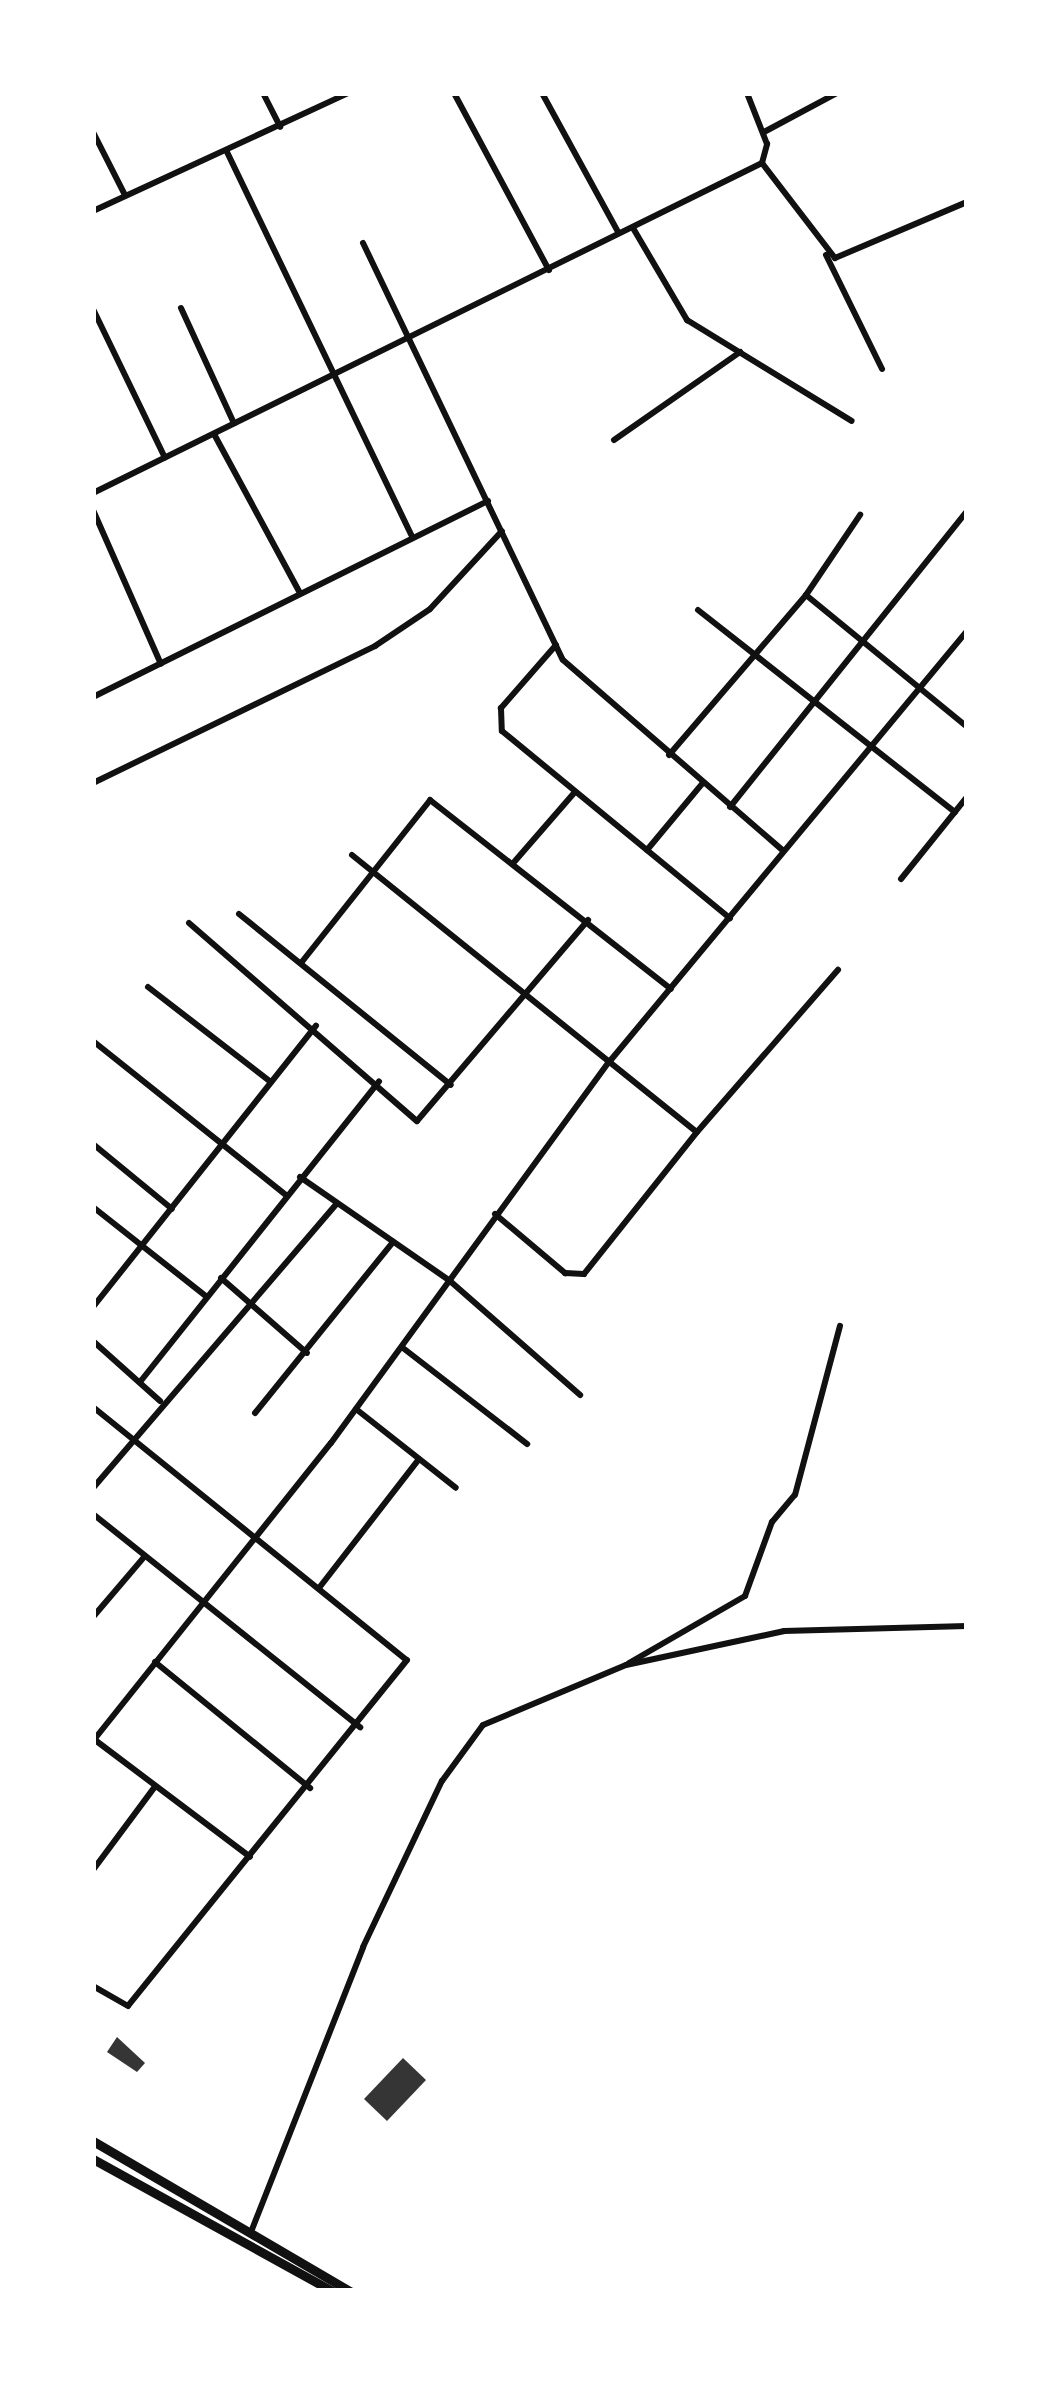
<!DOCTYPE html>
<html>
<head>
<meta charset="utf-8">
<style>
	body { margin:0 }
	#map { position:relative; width:1060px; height:2384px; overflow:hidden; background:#fff; font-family:"Crimson Pro",serif }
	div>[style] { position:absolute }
	.building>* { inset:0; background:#353535 }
	.minor>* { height:6px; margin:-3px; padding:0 3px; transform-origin:3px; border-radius:3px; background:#111 }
	.primary>* { height:9px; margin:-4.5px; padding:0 4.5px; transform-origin:4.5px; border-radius:4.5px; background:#111 }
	span { translate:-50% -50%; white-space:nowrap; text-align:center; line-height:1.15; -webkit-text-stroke:12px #fff; paint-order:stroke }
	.frame { position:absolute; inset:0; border:96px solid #fff; pointer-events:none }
</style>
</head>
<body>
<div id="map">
	<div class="building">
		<div style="clip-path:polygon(117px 2037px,145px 2063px,137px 2072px,107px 2052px)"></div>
		<div style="clip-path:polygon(403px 2058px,426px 2080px,387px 2121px,364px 2099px)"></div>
	</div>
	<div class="minor">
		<div style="left:263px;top:93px;width:38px;rotate:63deg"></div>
		<div style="left:454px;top:93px;width:201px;rotate:61.8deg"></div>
		<div style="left:542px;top:93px;width:158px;rotate:61.3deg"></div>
		<div style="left:93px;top:132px;width:71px;rotate:63.1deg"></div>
		<div style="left:764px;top:132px;width:83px;rotate:-28.1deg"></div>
		<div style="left:227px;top:152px;width:425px;rotate:64.3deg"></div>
		<div style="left:762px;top:163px;width:120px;rotate:52.5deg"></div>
		<div style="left:835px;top:258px;width:143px;rotate:-23deg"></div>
		<div style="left:93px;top:211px;width:281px;rotate:-24.8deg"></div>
		<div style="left:633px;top:228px;width:107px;rotate:59.6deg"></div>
		<div style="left:687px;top:320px;width:193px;rotate:31.5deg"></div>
		<div style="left:363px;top:243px;width:462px;rotate:64.4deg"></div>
		<div style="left:563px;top:660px;width:290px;rotate:40.9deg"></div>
		<div style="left:826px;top:255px;width:127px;rotate:63.8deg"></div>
		<div style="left:181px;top:308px;width:127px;rotate:65.3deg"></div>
		<div style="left:93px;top:309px;width:165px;rotate:64.2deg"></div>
		<div style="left:214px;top:434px;width:181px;rotate:61.6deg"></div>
		<div style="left:614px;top:440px;width:154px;rotate:-34.9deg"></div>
		<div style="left:93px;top:493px;width:746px;rotate:-26.26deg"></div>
		<div style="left:762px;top:163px;width:20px;rotate:-75deg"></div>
		<div style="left:767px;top:144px;width:55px;rotate:-111.4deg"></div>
		<div style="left:93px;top:510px;width:168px;rotate:66.2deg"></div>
		<div style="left:806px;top:595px;width:97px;rotate:-56deg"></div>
		<div style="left:698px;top:610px;width:327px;rotate:38.2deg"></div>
		<div style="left:556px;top:645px;width:84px;rotate:131.1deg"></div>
		<div style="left:501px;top:708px;width:23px;rotate:88deg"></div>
		<div style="left:502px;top:731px;width:295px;rotate:39.4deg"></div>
		<div style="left:93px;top:697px;width:441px;rotate:-26.4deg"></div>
		<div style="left:669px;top:755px;width:211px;rotate:-49.4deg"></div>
		<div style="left:806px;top:595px;width:208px;rotate:39.3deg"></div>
		<div style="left:93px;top:783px;width:314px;rotate:-25.9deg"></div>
		<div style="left:375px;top:646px;width:66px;rotate:-33.9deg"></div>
		<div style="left:430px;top:609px;width:106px;rotate:-47.3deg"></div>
		<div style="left:730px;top:807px;width:379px;rotate:-51.3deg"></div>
		<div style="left:647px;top:850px;width:86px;rotate:-50.2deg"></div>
		<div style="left:352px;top:855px;width:442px;rotate:38.8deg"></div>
		<div style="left:697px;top:1132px;width:215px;rotate:-49deg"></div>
		<div style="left:515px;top:861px;width:91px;rotate:-49deg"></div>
		<div style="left:901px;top:879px;width:105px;rotate:-51.2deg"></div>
		<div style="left:239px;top:914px;width:272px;rotate:38.9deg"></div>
		<div style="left:189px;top:923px;width:302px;rotate:41deg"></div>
		<div style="left:417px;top:1121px;width:264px;rotate:-49.6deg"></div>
		<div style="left:301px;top:963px;width:208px;rotate:-51.6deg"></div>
		<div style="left:430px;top:800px;width:306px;rotate:38.1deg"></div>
		<div style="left:148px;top:987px;width:155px;rotate:37.7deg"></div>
		<div style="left:93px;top:1041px;width:247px;rotate:38.6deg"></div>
		<div style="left:93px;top:1144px;width:102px;rotate:39.4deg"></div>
		<div style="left:300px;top:1177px;width:183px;rotate:34.7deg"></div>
		<div style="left:450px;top:1281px;width:173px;rotate:41.2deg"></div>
		<div style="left:93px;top:1207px;width:145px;rotate:38.3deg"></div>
		<div style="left:495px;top:1214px;width:92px;rotate:40.1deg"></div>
		<div style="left:565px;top:1273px;width:19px;rotate:3deg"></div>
		<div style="left:584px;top:1274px;width:181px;rotate:-51.5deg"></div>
		<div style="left:221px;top:1278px;width:114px;rotate:41.1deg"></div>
		<div style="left:93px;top:1307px;width:359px;rotate:-51.6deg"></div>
		<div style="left:93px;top:1341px;width:90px;rotate:41.8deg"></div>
		<div style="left:403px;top:1348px;width:157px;rotate:37.7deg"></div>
		<div style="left:140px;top:1382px;width:384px;rotate:-51.5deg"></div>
		<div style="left:93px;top:1407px;width:403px;rotate:38.9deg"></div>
		<div style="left:407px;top:1660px;width:444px;rotate:128.9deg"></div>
		<div style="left:128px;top:2006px;width:40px;rotate:-150.3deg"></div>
		<div style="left:356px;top:1409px;width:127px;rotate:38.3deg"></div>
		<div style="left:255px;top:1413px;width:220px;rotate:-51.1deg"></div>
		<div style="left:93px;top:1488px;width:375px;rotate:-49.4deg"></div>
		<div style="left:93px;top:1514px;width:342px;rotate:38.6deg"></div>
		<div style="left:319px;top:1588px;width:163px;rotate:-52.2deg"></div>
		<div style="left:93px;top:1617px;width:80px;rotate:-49.6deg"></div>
		<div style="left:155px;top:1662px;width:200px;rotate:39.1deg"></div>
		<div style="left:629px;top:1663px;width:134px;rotate:-30deg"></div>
		<div style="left:745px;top:1596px;width:79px;rotate:-70deg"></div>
		<div style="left:772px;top:1522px;width:35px;rotate:-50deg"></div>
		<div style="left:795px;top:1495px;width:175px;rotate:-75.1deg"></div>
		<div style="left:95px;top:1740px;width:194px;rotate:37deg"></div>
		<div style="left:93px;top:1741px;width:381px;rotate:-51.4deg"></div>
		<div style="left:331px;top:1443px;width:473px;rotate:-53.9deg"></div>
		<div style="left:610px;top:1061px;width:559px;rotate:-50.3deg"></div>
		<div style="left:93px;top:1870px;width:102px;rotate:-53.4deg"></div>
		<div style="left:251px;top:2232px;width:306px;rotate:-68.5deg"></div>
		<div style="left:363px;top:1947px;width:184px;rotate:-64.6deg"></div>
		<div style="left:442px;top:1781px;width:69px;rotate:-53.8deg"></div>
		<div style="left:483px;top:1725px;width:155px;rotate:-22.8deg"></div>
		<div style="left:626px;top:1665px;width:162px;rotate:-12.1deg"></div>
		<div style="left:784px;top:1631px;width:183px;rotate:-1.6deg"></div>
	</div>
	<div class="primary">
		<div style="left:93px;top:2141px;width:298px;rotate:30.3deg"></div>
		<div style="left:93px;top:2159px;width:273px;rotate:28.9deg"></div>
	</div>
	<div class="frame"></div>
</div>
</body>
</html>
